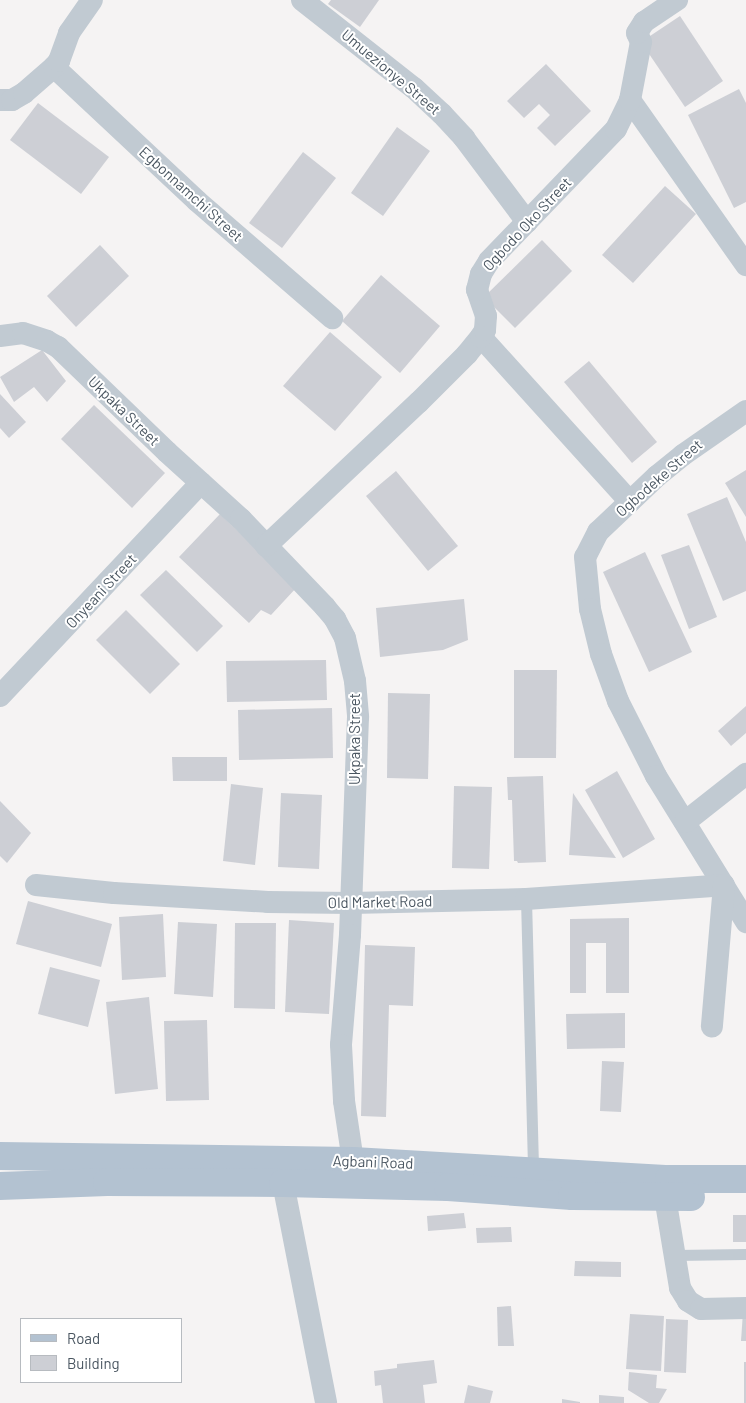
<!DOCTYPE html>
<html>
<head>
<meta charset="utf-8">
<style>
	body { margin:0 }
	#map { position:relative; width:746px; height:1403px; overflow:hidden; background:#f5f3f3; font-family:Barlow,sans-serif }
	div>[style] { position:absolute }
	.building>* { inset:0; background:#cdcfd5 }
	.service>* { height:11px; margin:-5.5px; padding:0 5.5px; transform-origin:5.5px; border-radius:5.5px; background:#c1cad2 }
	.minor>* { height:22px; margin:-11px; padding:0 11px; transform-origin:11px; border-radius:11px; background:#c1cad2 }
	.primary>* { height:28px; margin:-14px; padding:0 14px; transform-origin:14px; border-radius:14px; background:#b3c2d1 }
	span { translate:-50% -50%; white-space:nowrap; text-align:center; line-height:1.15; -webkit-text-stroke:4px #fff; paint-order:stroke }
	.street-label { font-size:15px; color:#4a5661 }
	.legend { position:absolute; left:20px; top:1318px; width:162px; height:65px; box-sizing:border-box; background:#fff; border:1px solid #b7bbc0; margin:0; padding:6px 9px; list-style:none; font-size:15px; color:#4a5661 }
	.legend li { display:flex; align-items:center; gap:10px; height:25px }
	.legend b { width:25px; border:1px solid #b7bbc0 }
</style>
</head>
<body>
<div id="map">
	<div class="building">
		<div style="clip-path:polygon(331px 0,379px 0,360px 27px,328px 4px)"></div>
		<div style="clip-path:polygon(680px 16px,723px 81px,685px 107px,641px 42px)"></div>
		<div style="clip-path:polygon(546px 64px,591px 111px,555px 146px,537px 128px,550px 115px,539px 104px,524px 118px,507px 101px)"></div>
		<div style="clip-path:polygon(739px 89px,746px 103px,746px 202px,734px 208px,688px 115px)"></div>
		<div style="clip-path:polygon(38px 103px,109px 157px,81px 194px,10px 140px)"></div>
		<div style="clip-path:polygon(397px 127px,430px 151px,383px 216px,351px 193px)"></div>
		<div style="clip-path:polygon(303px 152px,336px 178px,282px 248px,249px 223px)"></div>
		<div style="clip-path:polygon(665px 186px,696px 214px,633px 283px,602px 255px)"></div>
		<div style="clip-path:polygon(542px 240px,572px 271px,515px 328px,484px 297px)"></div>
		<div style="clip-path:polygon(100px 245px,129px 276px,76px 327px,47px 296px)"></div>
		<div style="clip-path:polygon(381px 275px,440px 326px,400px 373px,342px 321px)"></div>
		<div style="clip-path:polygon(330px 332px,382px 377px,335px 431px,283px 386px)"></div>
		<div style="clip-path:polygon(42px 350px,66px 381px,47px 402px,34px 387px,14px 402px,0 377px)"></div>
		<div style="clip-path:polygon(589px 361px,657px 442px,632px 463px,564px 382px)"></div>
		<div style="clip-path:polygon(0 394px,26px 422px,9px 438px,0 428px)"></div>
		<div style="clip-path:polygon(94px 405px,165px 473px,132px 508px,61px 439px)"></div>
		<div style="clip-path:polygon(746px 470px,746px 517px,725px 483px)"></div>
		<div style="clip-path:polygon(396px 471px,458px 546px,428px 571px,366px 496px)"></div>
		<div style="clip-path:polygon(727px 497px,746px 542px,746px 591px,723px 601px,687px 514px)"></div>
		<div style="clip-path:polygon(220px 514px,297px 587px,271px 615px,261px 610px,249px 623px,179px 557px)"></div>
		<div style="clip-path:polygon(689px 545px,717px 617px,689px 629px,661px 555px)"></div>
		<div style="clip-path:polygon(645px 552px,692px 652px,649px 672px,603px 572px)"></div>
		<div style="clip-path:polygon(166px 570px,223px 626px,197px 652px,140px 595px)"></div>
		<div style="clip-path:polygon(464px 599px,468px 640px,443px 650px,380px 657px,376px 608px)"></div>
		<div style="clip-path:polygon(126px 610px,180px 664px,150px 694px,96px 640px)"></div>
		<div style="clip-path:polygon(326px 660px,327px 700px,227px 702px,226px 661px)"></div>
		<div style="clip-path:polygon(514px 670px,557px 670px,556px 758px,514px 758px)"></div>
		<div style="clip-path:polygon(388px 693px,430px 694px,428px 779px,387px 778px)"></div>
		<div style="clip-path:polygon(746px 706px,746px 733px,731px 746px,718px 731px)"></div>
		<div style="clip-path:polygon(332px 708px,333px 758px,239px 760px,238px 710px)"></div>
		<div style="clip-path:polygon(172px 757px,227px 757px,227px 781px,173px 781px)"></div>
		<div style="clip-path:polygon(617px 771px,655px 839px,623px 858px,585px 790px)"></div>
		<div style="clip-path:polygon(543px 776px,546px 862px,518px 863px,517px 861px,514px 861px,512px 800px,508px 800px,507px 777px)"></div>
		<div style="clip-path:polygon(231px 784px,263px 788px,255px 865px,223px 861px)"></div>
		<div style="clip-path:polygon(454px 786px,492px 787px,489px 869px,452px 868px)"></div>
		<div style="clip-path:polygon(281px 793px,322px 795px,319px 869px,278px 867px)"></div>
		<div style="clip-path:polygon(573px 793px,616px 858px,569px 855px)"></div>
		<div style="clip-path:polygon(0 801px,31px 833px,7px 863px,0 856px)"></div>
		<div style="clip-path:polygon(28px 901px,112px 924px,101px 967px,16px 944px)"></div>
		<div style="clip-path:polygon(163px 914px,166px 977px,122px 980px,119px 917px)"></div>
		<div style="clip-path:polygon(629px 918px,629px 993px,606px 993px,606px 943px,586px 943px,586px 993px,570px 993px,570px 919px)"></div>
		<div style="clip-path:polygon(289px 920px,334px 923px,329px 1014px,285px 1012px)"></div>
		<div style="clip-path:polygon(178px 922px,217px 924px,213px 997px,174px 994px)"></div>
		<div style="clip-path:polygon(235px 923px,276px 923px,275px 1009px,234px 1008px)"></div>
		<div style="clip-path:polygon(365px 945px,415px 947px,413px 1006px,389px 1005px,386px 1117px,361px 1116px)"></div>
		<div style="clip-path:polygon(50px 967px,100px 980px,88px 1027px,38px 1014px)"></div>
		<div style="clip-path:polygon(149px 997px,158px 1089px,115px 1094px,106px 1002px)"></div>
		<div style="clip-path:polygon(625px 1013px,625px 1048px,567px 1049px,566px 1014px)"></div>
		<div style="clip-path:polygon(207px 1020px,209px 1100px,166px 1101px,164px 1021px)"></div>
		<div style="clip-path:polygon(602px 1061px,624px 1062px,621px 1112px,600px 1111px)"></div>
		<div style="clip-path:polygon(464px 1213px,466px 1228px,428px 1231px,427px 1216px)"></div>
		<div style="clip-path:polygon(733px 1215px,746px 1215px,746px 1242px,733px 1242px)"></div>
		<div style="clip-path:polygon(511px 1227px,512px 1242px,477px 1243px,476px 1228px)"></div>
		<div style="clip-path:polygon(575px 1261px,621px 1262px,621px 1277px,574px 1276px)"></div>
		<div style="clip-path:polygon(511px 1306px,514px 1346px,498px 1346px,497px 1307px)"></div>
		<div style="clip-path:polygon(743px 1312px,746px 1312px,746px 1341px,741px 1341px)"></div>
		<div style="clip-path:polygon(630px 1314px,664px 1316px,661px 1371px,626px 1369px)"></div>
		<div style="clip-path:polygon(666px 1319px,688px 1320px,686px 1373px,664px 1372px)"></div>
		<div style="clip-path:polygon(434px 1360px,437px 1383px,423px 1385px,425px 1403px,383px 1403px,381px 1385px,375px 1386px,374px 1371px,397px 1368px,397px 1364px)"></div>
		<div style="clip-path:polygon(744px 1362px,746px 1362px,746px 1403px,744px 1403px)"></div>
		<div style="clip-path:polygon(629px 1372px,657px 1375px,656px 1388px,667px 1389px,659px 1403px,649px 1403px,628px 1390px)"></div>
		<div style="clip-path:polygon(468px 1385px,493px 1391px,490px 1403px,464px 1403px)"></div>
		<div style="clip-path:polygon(599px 1395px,624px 1397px,624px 1403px,599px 1403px)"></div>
		<div style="clip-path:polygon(562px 1399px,580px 1402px,580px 1403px,562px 1403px)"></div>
	</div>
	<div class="service">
		<div style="left:526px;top:899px;width:271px;rotate:88.5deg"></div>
		<div style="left:675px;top:1255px;width:71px;rotate:-0.8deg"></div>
	</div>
	<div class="minor">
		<div style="left:302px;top:0;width:142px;rotate:38.2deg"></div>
		<div style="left:414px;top:88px;width:38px;rotate:43deg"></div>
		<div style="left:442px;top:114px;width:33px;rotate:47deg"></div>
		<div style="left:464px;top:138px;width:105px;rotate:53.1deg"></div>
		<div style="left:54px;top:67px;width:196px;rotate:43.1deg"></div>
		<div style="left:197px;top:201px;width:179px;rotate:40.9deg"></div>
		<div style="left:0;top:100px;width:12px"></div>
		<div style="left:12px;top:100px;width:14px;rotate:-30deg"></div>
		<div style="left:24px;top:93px;width:40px;rotate:-41deg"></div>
		<div style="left:54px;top:67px;width:8px;rotate:-50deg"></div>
		<div style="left:59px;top:61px;width:30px;rotate:-70deg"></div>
		<div style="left:69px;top:33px;width:40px;rotate:-55.1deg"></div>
		<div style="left:630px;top:100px;width:202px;rotate:54.9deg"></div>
		<div style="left:0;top:336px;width:23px;rotate:-7deg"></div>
		<div style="left:23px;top:333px;width:25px;rotate:18deg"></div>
		<div style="left:47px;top:341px;width:13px;rotate:29deg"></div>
		<div style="left:58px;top:347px;width:151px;rotate:43.9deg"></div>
		<div style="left:167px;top:452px;width:100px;rotate:42.2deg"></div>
		<div style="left:241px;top:519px;width:122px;rotate:46.3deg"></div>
		<div style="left:325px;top:607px;width:16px;rotate:50deg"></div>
		<div style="left:335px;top:619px;width:21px;rotate:62deg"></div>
		<div style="left:345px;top:638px;width:44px;rotate:76.9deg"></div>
		<div style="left:355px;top:681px;width:36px;rotate:85deg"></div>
		<div style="left:358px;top:717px;width:218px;rotate:92.1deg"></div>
		<div style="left:350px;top:935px;width:110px;rotate:94.7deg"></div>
		<div style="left:341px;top:1045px;width:56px;rotate:86.9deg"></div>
		<div style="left:344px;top:1101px;width:61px;rotate:81.5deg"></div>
		<div style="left:481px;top:337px;width:222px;rotate:47.9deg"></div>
		<div style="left:746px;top:411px;width:77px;rotate:145.1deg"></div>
		<div style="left:683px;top:455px;width:33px;rotate:141deg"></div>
		<div style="left:657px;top:476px;width:81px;rotate:136.5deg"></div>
		<div style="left:598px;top:532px;width:28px;rotate:117deg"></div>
		<div style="left:585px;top:557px;width:52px;rotate:84.5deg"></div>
		<div style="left:590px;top:609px;width:46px;rotate:76.3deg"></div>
		<div style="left:601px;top:654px;width:50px;rotate:70.1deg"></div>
		<div style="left:618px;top:701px;width:84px;rotate:63.1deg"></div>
		<div style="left:656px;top:776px;width:172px;rotate:58.3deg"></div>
		<div style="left:266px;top:546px;width:210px;rotate:-43.3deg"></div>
		<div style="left:419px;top:402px;width:68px;rotate:-45deg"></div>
		<div style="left:467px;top:354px;width:22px;rotate:-51deg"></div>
		<div style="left:481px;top:337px;width:8px;rotate:-60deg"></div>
		<div style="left:485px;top:330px;width:14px;rotate:-86deg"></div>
		<div style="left:486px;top:316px;width:28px;rotate:-109deg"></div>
		<div style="left:477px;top:290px;width:16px;rotate:-76deg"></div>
		<div style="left:481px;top:274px;width:15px;rotate:-58deg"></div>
		<div style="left:489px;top:261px;width:183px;rotate:-46.1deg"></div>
		<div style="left:616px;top:129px;width:32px;rotate:-64deg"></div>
		<div style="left:630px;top:100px;width:59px;rotate:-79.3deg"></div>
		<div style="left:641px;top:42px;width:10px;rotate:-114deg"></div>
		<div style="left:637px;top:33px;width:13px;rotate:-58deg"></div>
		<div style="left:644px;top:22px;width:40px;rotate:-34deg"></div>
		<div style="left:0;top:696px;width:293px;rotate:-46.7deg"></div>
		<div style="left:685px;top:822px;width:78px;rotate:-38.2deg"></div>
		<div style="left:36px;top:885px;width:78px;rotate:5.9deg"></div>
		<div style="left:114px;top:893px;width:154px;rotate:3.3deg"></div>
		<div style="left:268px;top:902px;width:83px;rotate:0.7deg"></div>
		<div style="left:351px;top:903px;width:175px;rotate:-1.3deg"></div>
		<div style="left:526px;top:899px;width:198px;rotate:-4deg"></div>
		<div style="left:724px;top:885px;width:142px;rotate:94.9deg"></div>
		<div style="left:285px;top:1166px;width:17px;rotate:97deg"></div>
		<div style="left:283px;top:1183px;width:224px;rotate:78.9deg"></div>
		<div style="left:669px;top:1181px;width:16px;rotate:104deg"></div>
		<div style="left:665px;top:1197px;width:92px;rotate:80.6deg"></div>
		<div style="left:680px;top:1288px;width:15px;rotate:58deg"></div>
		<div style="left:688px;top:1301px;width:15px;rotate:32deg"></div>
		<div style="left:701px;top:1309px;width:45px;rotate:-1.3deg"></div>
	</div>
	<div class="primary">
		<div style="left:0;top:1156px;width:353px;rotate:0.8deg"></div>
		<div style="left:353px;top:1161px;width:317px;rotate:3.3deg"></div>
		<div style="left:669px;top:1179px;width:77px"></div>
		<div style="left:0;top:1186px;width:107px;rotate:-2.1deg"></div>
		<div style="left:107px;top:1182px;width:176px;rotate:0.3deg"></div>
		<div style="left:283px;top:1183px;width:165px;rotate:1.4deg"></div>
		<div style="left:448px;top:1187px;width:124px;rotate:4.2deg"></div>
		<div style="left:572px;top:1196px;width:119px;rotate:0.5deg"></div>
	</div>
	<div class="street-label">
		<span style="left:391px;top:72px;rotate:40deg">Umuezionye Street</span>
		<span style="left:191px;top:194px;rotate:42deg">Egbonnamchi Street</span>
		<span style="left:527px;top:224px;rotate:-47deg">Ogbodo Oko Street</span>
		<span style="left:124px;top:411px;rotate:44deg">Ukpaka Street</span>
		<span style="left:659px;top:478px;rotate:-41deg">Ogbodeke Street</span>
		<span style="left:101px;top:591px;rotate:-47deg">Onyeani Street</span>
		<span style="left:355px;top:739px;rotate:-90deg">Ukpaka Street</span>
		<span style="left:380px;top:902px;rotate:-1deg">Old Market Road</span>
		<span style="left:373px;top:1162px;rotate:2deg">Agbani Road</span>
	</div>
	<ul class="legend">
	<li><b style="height:6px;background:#b3c2d1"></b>Road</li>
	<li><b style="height:14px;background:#cdcfd5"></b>Building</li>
	</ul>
</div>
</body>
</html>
